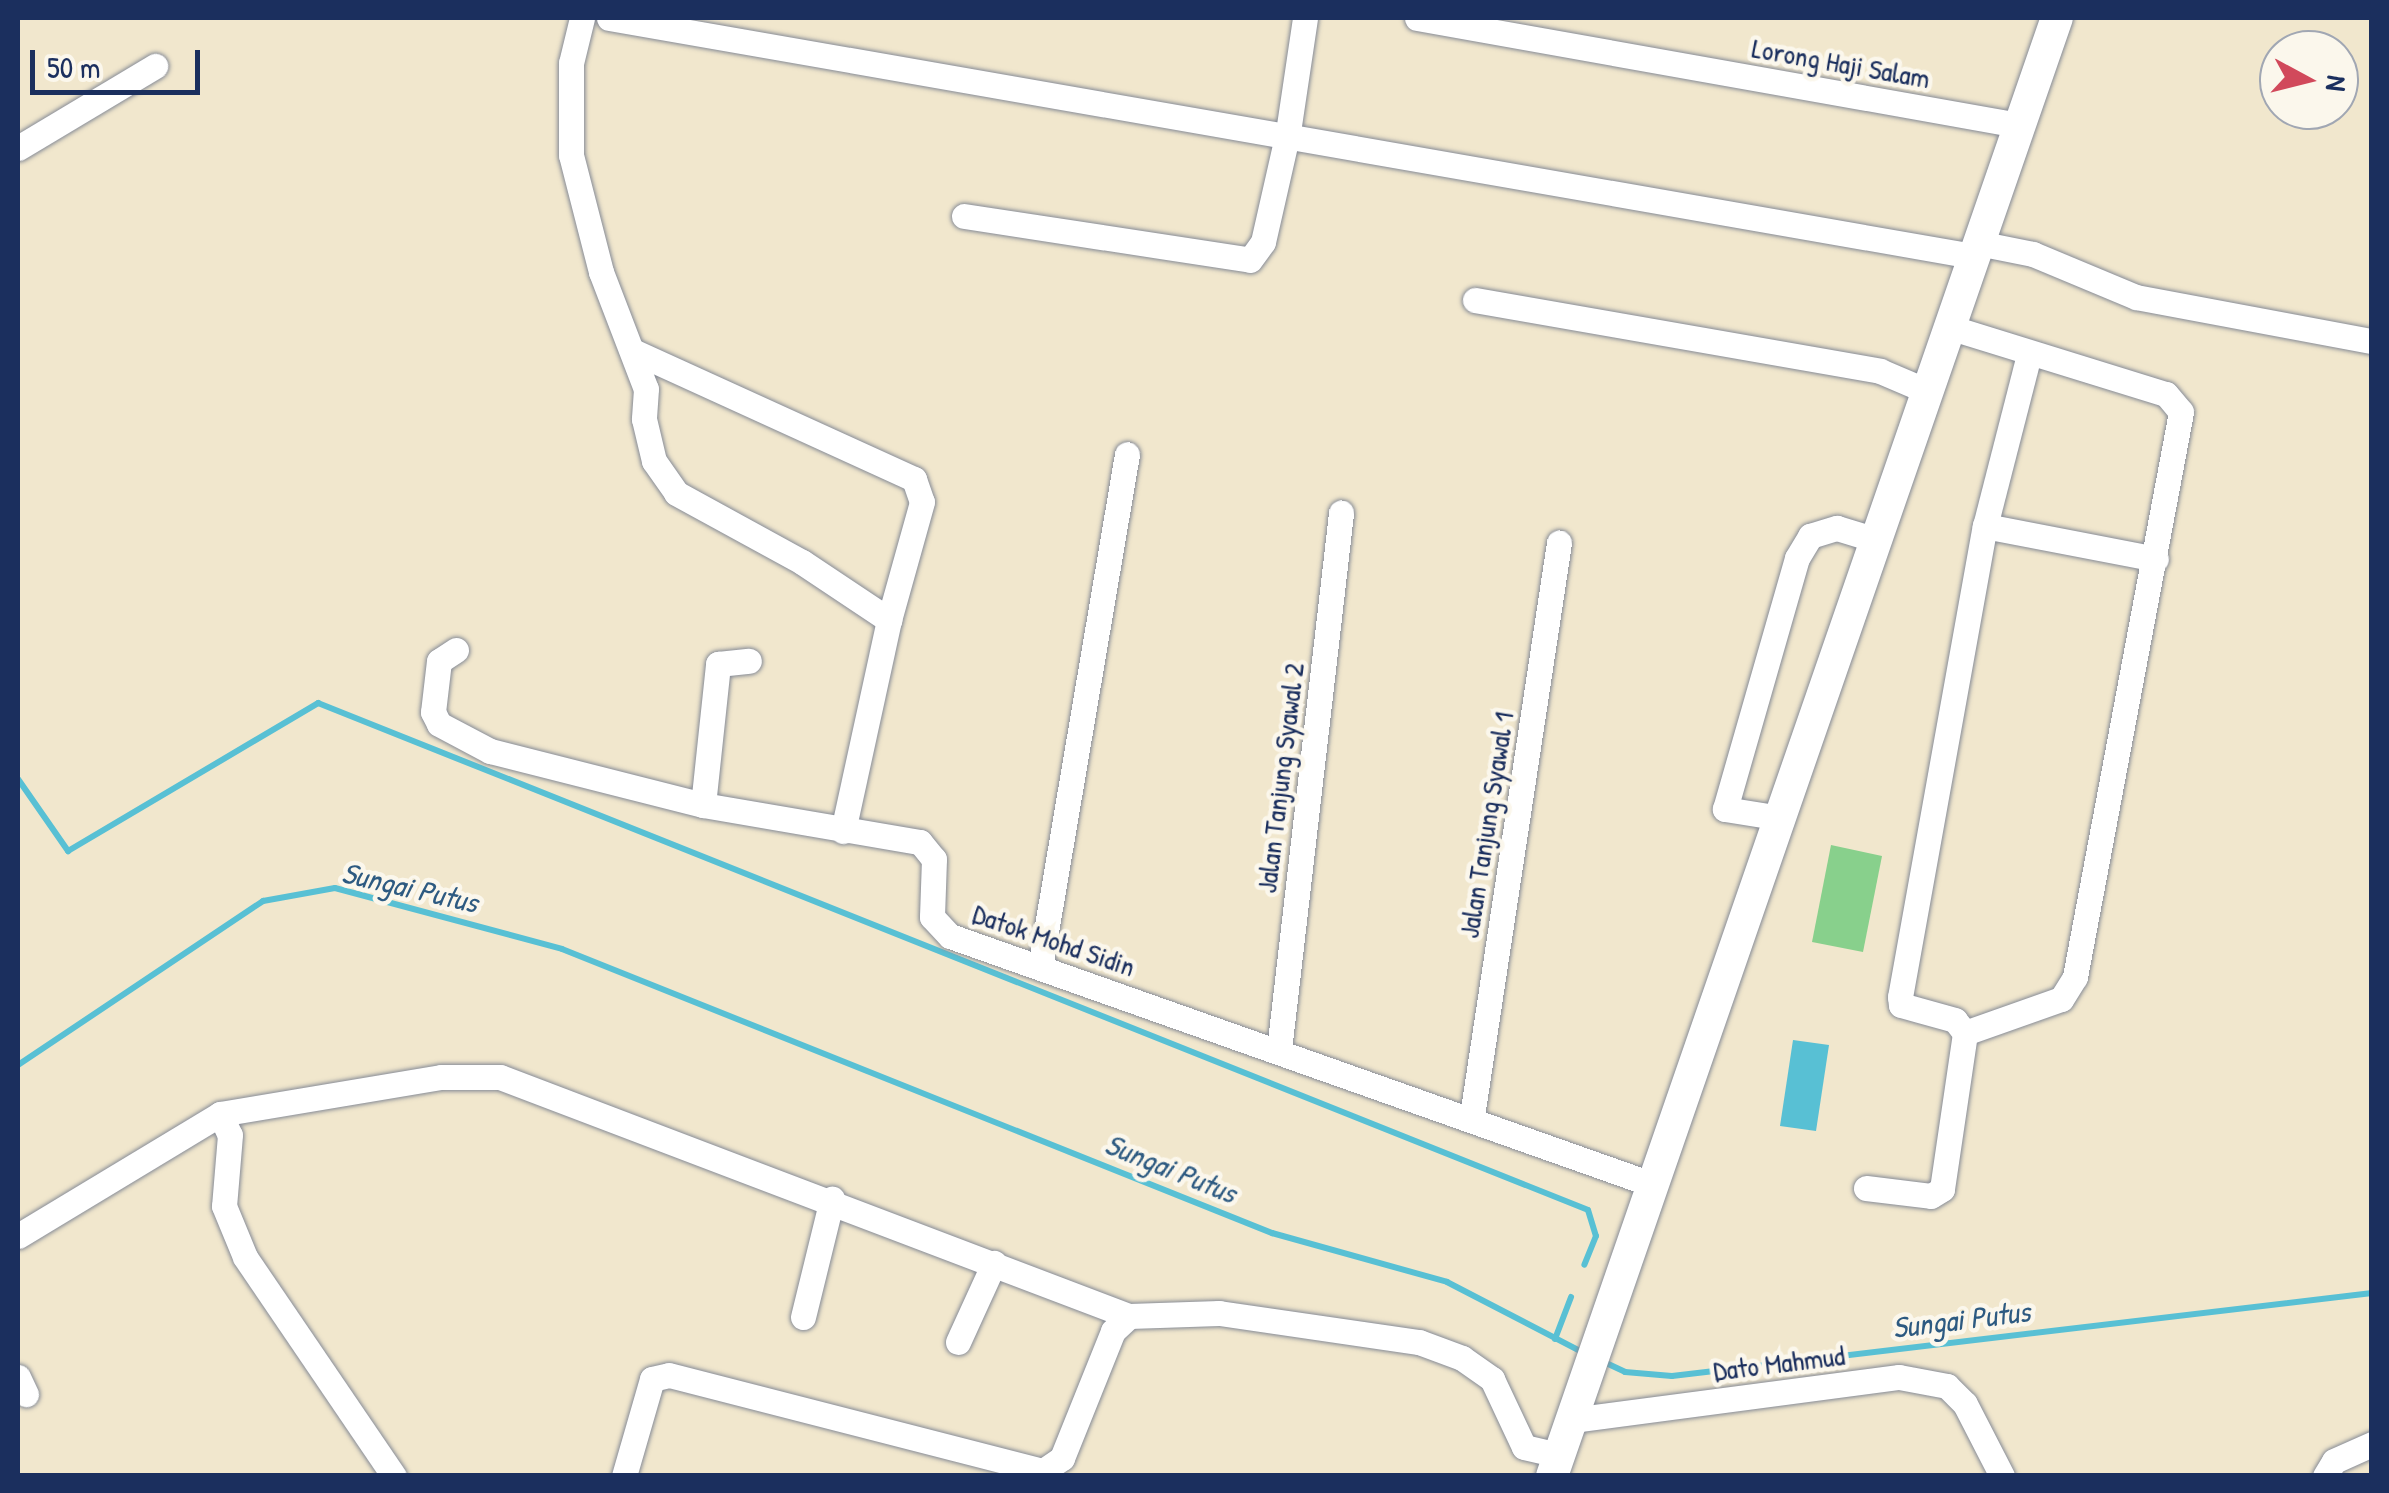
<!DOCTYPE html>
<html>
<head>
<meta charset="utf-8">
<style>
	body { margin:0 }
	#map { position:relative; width:2389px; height:1493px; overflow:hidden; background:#f1e7cd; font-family:"Patrick Hand",sans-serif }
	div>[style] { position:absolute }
	.green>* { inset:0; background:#88d08c }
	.water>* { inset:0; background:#58c0d4 }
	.stream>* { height:6px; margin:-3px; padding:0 3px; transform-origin:3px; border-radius:3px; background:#58c0d4 }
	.roads { filter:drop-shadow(0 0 2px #868b96) drop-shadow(0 0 2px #868b96) }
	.minor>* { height:25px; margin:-12.5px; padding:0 12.5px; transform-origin:12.5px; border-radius:12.5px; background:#fff }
	.major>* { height:32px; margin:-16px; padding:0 16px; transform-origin:16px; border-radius:16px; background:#fff }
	span { translate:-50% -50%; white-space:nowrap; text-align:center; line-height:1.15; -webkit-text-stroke:9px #fbf7ec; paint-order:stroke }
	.street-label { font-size:28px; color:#1b2f5e }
	.water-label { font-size:30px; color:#2d5a81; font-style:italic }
	.frame { position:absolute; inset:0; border:20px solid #1b2f5e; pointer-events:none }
	.north { position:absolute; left:2259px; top:30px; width:100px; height:100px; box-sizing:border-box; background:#fbf7ec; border:2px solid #a1a7b3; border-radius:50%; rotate:97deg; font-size:28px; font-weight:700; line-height:40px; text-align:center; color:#1b2f5e }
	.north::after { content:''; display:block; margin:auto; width:35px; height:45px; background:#d1495b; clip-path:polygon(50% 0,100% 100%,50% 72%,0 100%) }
	.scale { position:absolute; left:30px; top:50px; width:170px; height:45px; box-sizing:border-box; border:5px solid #1b2f5e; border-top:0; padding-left:12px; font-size:30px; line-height:35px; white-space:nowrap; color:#1b2f5e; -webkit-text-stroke:8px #fbf7ec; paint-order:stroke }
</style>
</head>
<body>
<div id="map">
	<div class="green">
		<div style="clip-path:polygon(1831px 845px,1882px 856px,1863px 952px,1812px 942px)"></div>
	</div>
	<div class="water">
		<div style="clip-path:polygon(1793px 1040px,1829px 1045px,1816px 1131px,1780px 1126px)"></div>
	</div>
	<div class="stream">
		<div style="left:18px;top:779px;width:88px;rotate:55.2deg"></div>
		<div style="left:68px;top:851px;width:291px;rotate:-30.6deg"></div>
		<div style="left:318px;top:703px;width:1367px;rotate:21.76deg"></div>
		<div style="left:1588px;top:1210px;width:27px;rotate:73deg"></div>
		<div style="left:1596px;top:1236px;width:31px;rotate:112deg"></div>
		<div style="left:18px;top:1065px;width:295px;rotate:-33.8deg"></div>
		<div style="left:263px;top:901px;width:73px;rotate:-10.2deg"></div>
		<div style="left:335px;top:888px;width:235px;rotate:15deg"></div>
		<div style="left:562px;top:949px;width:765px;rotate:21.8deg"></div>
		<div style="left:1272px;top:1233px;width:182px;rotate:15.6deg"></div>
		<div style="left:1447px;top:1282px;width:154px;rotate:27.4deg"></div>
		<div style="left:1555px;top:1339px;width:45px;rotate:-69.1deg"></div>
		<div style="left:1604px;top:1362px;width:23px;rotate:25deg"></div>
		<div style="left:1625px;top:1372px;width:47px;rotate:4.9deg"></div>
		<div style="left:1672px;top:1376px;width:705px;rotate:-6.76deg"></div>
	</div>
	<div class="roads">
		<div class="minor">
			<div style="left:582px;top:18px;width:46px;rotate:103.7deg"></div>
			<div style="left:571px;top:63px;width:92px;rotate:90deg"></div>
			<div style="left:571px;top:155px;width:121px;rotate:75.6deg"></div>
			<div style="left:601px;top:272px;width:125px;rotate:69deg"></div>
			<div style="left:646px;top:389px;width:30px;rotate:94deg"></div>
			<div style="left:644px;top:419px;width:43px;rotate:76.6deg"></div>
			<div style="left:654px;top:461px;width:39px;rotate:55deg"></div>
			<div style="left:676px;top:493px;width:144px;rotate:28.7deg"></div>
			<div style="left:802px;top:562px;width:105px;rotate:33.7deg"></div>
			<div style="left:609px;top:18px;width:1385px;rotate:9.9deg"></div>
			<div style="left:1417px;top:18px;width:610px;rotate:10.09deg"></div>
			<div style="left:18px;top:148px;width:160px;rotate:-30.9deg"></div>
			<div style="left:964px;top:216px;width:289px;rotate:8.7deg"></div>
			<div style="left:1250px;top:260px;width:22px;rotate:-54deg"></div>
			<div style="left:1263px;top:242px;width:113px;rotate:-77.2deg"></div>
			<div style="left:1288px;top:132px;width:115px;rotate:-81.5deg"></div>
			<div style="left:1978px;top:243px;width:56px;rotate:11.3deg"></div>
			<div style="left:2033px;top:254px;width:112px;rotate:22.7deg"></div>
			<div style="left:2136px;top:297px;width:240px;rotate:10.6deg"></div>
			<div style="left:1475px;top:300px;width:411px;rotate:9.9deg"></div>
			<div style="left:1880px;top:371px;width:51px;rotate:23.1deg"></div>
			<div style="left:1949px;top:327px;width:227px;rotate:17.2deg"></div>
			<div style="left:2166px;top:394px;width:23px;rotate:50deg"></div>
			<div style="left:2181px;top:412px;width:575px;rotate:100.63deg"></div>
			<div style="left:2075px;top:977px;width:26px;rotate:122deg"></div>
			<div style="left:2061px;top:999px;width:102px;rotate:160.5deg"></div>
			<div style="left:633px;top:351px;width:309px;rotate:24.5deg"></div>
			<div style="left:914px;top:479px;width:24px;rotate:71deg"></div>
			<div style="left:922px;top:502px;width:123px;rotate:105.6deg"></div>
			<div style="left:889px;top:620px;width:216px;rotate:102.3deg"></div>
			<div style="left:1985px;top:526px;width:174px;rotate:10.9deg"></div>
			<div style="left:456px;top:650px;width:20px;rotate:147deg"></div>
			<div style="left:439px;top:661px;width:51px;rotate:96.7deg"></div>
			<div style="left:433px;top:712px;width:13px;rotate:63deg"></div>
			<div style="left:439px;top:724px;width:58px;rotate:27.9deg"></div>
			<div style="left:490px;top:751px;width:220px;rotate:14.2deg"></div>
			<div style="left:703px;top:805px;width:220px;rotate:9.7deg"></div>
			<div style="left:920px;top:842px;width:22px;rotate:51deg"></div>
			<div style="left:934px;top:859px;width:58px;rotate:92deg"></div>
			<div style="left:932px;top:917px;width:26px;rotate:47deg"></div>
			<div style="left:950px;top:936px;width:747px;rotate:19.48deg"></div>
			<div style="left:703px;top:805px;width:142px;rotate:-83.9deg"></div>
			<div style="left:718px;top:664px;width:31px;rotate:-6deg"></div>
			<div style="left:1781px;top:818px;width:57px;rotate:-170.9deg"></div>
			<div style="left:1725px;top:809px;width:261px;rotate:-74deg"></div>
			<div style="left:1797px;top:558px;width:26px;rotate:-59deg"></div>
			<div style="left:1810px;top:536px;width:28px;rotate:-17deg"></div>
			<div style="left:1837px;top:528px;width:41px;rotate:17.1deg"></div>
			<div style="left:1040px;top:967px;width:520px;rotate:-80.37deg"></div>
			<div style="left:1279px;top:1050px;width:541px;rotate:-83.41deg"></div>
			<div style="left:220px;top:1114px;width:23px;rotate:65deg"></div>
			<div style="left:230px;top:1135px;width:71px;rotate:94.8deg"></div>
			<div style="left:224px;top:1206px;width:55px;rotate:67.6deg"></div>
			<div style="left:245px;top:1257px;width:265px;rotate:55.8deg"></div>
			<div style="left:1472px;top:1116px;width:580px;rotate:-81.37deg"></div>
			<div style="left:1866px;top:1188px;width:65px;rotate:7deg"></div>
			<div style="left:1931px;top:1196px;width:13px;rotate:-32deg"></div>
			<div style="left:1942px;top:1189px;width:158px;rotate:-81.6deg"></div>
			<div style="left:1965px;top:1033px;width:16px;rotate:-128deg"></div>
			<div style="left:1955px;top:1020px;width:56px;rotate:-164.5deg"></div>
			<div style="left:1901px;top:1005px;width:8px;rotate:-97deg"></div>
			<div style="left:1900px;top:997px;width:479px;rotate:-79.8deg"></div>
			<div style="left:1985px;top:526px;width:177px;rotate:-75.6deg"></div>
			<div style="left:18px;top:1236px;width:236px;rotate:-31.1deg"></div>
			<div style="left:220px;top:1114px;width:224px;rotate:-9.5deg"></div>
			<div style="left:441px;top:1077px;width:59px"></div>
			<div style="left:500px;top:1077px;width:673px;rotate:20.81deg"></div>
			<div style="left:1129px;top:1316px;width:90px;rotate:-1.9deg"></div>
			<div style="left:1219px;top:1313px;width:202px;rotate:8.3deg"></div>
			<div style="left:1419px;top:1342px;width:46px;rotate:20.4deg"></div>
			<div style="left:1462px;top:1358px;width:37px;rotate:35deg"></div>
			<div style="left:1492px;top:1379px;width:75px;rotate:64.8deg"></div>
			<div style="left:1524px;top:1447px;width:36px;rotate:13deg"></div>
			<div style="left:803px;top:1317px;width:122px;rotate:-76.2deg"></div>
			<div style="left:958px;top:1342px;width:87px;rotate:-65.5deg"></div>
			<div style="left:18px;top:1377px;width:19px;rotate:65deg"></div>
			<div style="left:1572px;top:1420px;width:330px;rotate:-7.5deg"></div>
			<div style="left:1899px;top:1377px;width:49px;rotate:10.6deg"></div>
			<div style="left:1947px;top:1386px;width:25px;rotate:45deg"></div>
			<div style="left:1965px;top:1404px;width:81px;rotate:62.8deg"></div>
			<div style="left:624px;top:1476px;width:101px;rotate:-73.9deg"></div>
			<div style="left:652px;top:1379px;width:17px;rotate:-13deg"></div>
			<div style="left:669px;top:1375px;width:386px;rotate:14.4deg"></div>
			<div style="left:1043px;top:1471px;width:23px;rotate:-34deg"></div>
			<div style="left:1062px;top:1458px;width:137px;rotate:-68.1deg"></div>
			<div style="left:1113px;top:1331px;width:22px;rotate:-43deg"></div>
			<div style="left:2325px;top:1476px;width:17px;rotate:-59deg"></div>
			<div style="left:2334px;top:1461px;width:42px;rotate:-24.1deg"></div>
		</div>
		<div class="major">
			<div style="left:1552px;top:1476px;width:1543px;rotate:-70.9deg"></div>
		</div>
	</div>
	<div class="street-label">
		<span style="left:1841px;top:63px;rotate:10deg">Lorong Haji Salam</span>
		<span style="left:1280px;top:778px;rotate:-83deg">Jalan Tanjung Syawal 2</span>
		<span style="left:1486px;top:825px;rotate:-81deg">Jalan Tanjung Syawal 1</span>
		<span style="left:1054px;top:940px;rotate:19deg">Datok Mohd Sidin</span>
		<span style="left:1779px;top:1363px;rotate:-7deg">Dato Mahmud</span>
	</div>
	<div class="water-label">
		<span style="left:410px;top:887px;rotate:13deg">Sungai Putus</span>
		<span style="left:1171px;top:1168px;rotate:22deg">Sungai Putus</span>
		<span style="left:1961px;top:1319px;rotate:-7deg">Sungai Putus</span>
	</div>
	<div class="frame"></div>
	<div class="north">N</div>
	<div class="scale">50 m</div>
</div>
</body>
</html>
